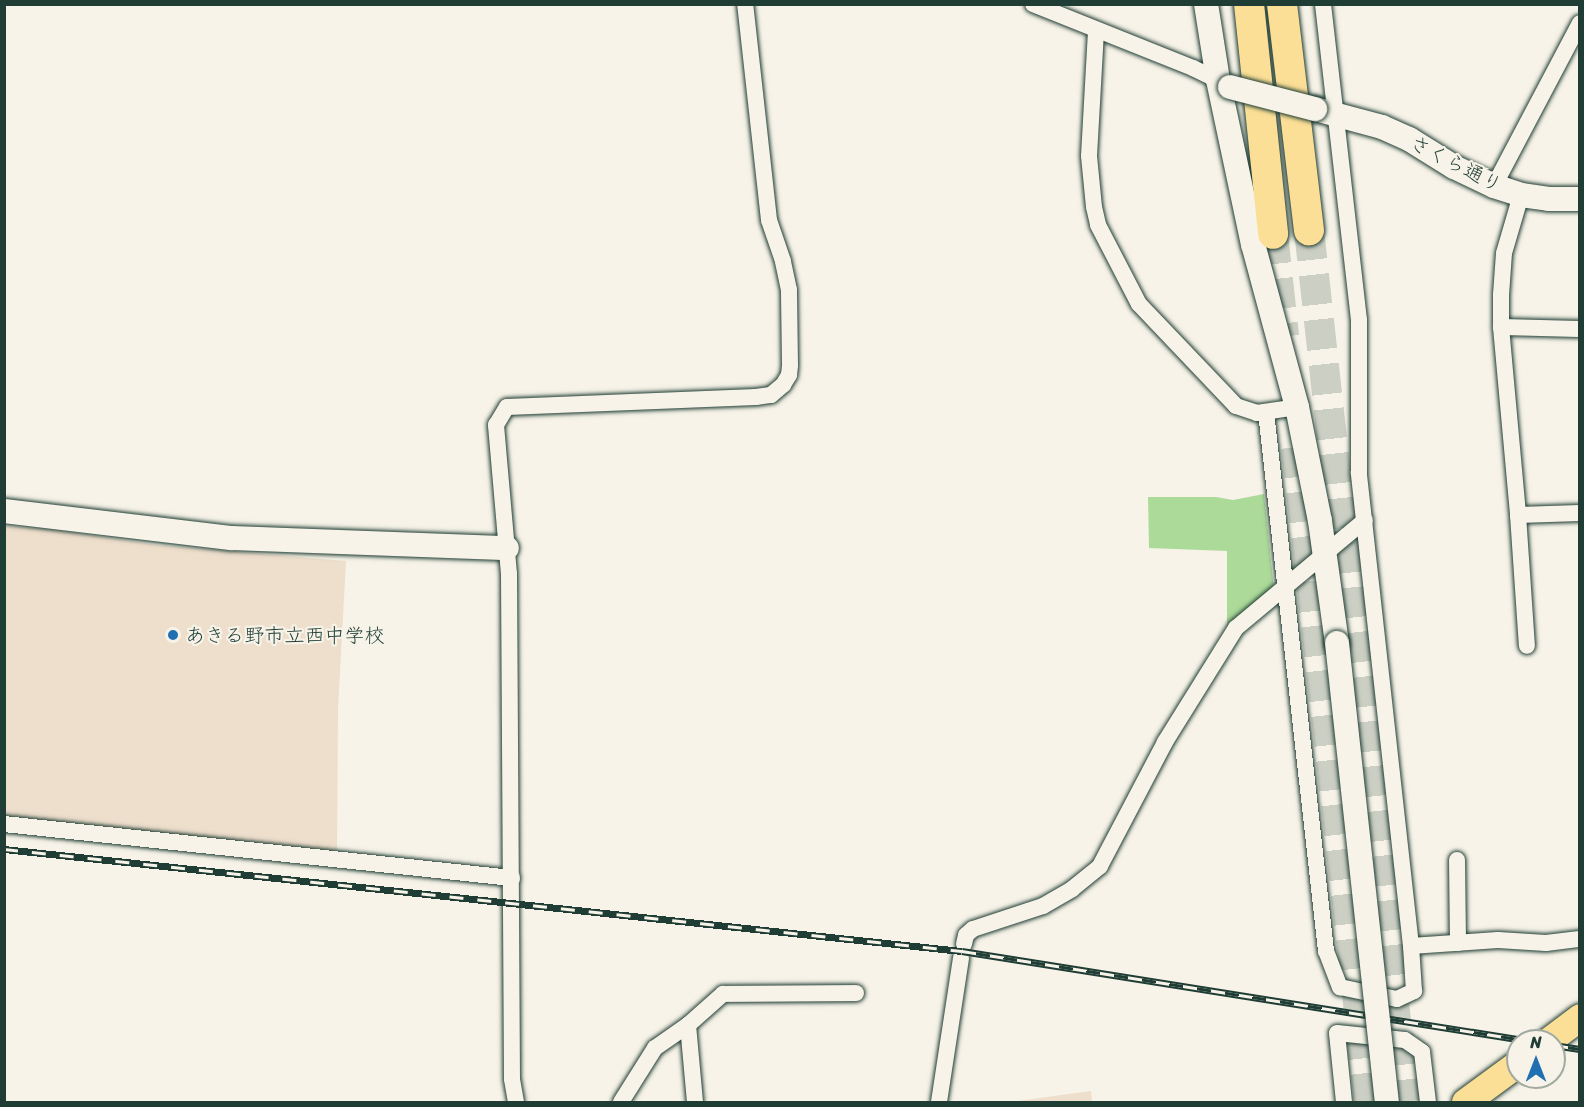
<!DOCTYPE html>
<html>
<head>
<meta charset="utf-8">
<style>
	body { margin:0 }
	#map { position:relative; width:1584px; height:1107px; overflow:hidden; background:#f7f3e8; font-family:Sriracha,"Klee One",sans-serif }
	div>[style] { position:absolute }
	.built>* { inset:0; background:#eedecc }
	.green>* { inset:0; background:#acda99 }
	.highway-tunnel>* { height:30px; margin-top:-15px; transform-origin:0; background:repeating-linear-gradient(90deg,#cccfc4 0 30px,transparent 0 45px) }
	.roads { filter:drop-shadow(0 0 2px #1f3d34) drop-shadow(0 0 2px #1f3d34) }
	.street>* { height:16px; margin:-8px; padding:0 8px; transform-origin:8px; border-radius:8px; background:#f7f3e8 }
	.secondary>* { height:24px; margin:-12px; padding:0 12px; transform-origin:12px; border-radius:12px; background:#f7f3e8 }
	.primary>* { height:27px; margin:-13.5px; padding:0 13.5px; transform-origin:13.5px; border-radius:13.5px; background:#fbdf96 }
	.highway>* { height:30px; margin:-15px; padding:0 15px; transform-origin:15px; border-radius:15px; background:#fbdf96 }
	.rail>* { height:7px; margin-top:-3.5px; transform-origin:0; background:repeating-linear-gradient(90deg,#f7f3e8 0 14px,#1f3d34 0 28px); box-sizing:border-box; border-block:2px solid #1f3d34 }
	.bridges { filter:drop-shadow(0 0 2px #1f3d34) drop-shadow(0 0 2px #1f3d34) }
	.secondary-bridge>* { height:24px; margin:-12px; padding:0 12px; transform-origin:12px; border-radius:12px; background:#f7f3e8 }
	.dots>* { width:16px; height:16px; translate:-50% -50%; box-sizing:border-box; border:3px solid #f7f3e8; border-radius:50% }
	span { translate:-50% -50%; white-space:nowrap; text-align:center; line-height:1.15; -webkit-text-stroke:4.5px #f7f3e8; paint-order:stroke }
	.street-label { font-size:20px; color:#1f3d34 }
	.poi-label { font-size:20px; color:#1f3d34 }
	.left { translate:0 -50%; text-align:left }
	.frame { position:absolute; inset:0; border:6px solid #1f3d34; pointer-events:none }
	.north { position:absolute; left:1506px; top:1029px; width:60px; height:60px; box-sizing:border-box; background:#f7f3e8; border:2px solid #a1aaa0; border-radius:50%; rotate:0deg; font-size:16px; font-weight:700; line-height:24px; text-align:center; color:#1f3d34 }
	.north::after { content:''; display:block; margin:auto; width:21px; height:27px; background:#1f6fb2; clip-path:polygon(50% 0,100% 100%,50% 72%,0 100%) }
</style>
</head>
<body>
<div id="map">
	<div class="built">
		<div style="clip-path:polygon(4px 526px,47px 529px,157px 545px,346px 561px,338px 709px,337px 854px,5px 819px)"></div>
		<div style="clip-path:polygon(1091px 1091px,1092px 1102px,1011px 1102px)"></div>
	</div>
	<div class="green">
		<div style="clip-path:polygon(1264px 494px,1274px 590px,1227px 634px,1227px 551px,1149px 548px,1148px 497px,1216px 497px,1233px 500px)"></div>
	</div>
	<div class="highway-tunnel">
		<div style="left:1309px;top:230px;width:877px;rotate:83.72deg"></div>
		<div style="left:1273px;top:234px;width:103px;rotate:83.8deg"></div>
		<div style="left:1296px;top:447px;width:659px;rotate:83.64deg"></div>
	</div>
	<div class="roads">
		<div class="street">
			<div style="left:1033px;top:4px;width:172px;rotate:21.8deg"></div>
			<div style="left:1193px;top:68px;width:28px;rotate:26deg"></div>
			<div style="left:1096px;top:31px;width:125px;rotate:93.2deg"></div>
			<div style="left:1089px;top:156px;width:51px;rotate:84.4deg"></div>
			<div style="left:1094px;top:207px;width:18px;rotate:77deg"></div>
			<div style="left:1098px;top:225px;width:89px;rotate:62.6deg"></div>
			<div style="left:1139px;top:304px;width:141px;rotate:46.4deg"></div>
			<div style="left:1236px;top:406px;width:22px;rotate:18deg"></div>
			<div style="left:1257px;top:413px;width:40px;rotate:-8.5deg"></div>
			<div style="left:1494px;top:186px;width:184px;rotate:-62.2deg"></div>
			<div style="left:1521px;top:195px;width:60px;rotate:106.3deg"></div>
			<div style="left:1504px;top:253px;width:42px;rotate:94.1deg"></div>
			<div style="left:1501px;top:295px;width:32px;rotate:90deg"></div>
			<div style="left:1501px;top:327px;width:189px;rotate:84.8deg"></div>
			<div style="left:1518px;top:515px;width:62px;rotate:-1.8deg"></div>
			<div style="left:1501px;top:327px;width:79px;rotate:1.5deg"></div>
			<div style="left:1266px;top:412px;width:542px;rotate:83.65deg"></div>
			<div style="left:1326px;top:951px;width:39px;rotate:69deg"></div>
			<div style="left:1340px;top:987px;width:58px;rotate:11.9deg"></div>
			<div style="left:1397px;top:999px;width:19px;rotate:-25deg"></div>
			<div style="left:1414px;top:991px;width:45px;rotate:-93.8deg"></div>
			<div style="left:1411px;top:946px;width:477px;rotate:-96.3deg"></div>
			<div style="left:1359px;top:472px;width:152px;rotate:-90deg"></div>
			<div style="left:1359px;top:320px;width:318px;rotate:-96.5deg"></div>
			<div style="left:1518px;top:515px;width:131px;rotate:86.1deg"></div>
			<div style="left:4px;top:824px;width:511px;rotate:6.07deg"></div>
			<div style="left:1457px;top:860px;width:83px;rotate:89.3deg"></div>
			<div style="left:964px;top:944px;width:9px;rotate:-77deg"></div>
			<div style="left:966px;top:935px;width:9px;rotate:-41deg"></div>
			<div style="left:973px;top:929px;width:74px;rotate:-18.2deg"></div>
			<div style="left:1043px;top:906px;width:34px;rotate:-30deg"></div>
			<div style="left:1072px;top:889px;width:36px;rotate:-39deg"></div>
			<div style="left:1100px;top:866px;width:140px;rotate:-62.3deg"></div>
			<div style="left:1165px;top:742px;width:134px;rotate:-58.1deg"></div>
			<div style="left:1236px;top:628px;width:168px;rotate:-39.9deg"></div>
			<div style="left:1411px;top:946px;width:87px;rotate:-3.9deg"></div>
			<div style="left:1498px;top:940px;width:48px;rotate:3.6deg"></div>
			<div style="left:1546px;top:943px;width:34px;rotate:-7deg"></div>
			<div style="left:688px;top:1025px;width:77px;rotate:84.8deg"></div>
			<div style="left:516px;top:1102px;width:23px;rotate:-100deg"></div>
			<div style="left:512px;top:1079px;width:505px;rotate:-90.34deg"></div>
			<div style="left:509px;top:574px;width:150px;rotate:-95deg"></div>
			<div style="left:496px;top:425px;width:21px;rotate:-59deg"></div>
			<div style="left:507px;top:407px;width:249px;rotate:-2.3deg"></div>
			<div style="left:756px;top:397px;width:15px;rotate:-8deg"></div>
			<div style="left:771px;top:395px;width:16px;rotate:-40deg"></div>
			<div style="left:783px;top:385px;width:12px;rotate:-59deg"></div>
			<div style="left:789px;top:375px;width:10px;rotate:-84deg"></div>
			<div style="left:790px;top:365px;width:75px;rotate:-90.8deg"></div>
			<div style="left:789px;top:290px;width:30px;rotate:-102deg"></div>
			<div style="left:783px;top:261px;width:43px;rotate:-108.9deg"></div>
			<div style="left:769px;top:220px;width:217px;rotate:-96.3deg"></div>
			<div style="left:621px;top:1102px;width:64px;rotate:-57.8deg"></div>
			<div style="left:655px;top:1048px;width:40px;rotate:-34.9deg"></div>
			<div style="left:688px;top:1025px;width:47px;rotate:-41.5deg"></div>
			<div style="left:723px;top:994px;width:133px;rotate:-0.4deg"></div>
			<div style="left:939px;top:1102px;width:146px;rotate:-81.3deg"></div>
			<div style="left:1344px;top:1102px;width:69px;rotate:-95.8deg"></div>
			<div style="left:1337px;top:1033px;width:68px;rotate:5.9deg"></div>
			<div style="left:1405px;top:1040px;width:21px;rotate:35deg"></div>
			<div style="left:1422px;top:1052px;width:50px;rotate:83.2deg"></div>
		</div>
		<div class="secondary">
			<div style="left:1206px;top:4px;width:77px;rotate:81deg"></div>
			<div style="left:1218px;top:80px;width:168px;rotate:78deg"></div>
			<div style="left:1253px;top:244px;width:169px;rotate:74.9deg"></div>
			<div style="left:1297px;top:407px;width:116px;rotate:78.6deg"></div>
			<div style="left:1320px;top:521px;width:123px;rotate:82.1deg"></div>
			<div style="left:1315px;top:109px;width:69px;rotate:15deg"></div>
			<div style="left:1382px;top:127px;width:30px;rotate:24deg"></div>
			<div style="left:1409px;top:139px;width:53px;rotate:31.9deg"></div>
			<div style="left:1454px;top:167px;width:44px;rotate:25.4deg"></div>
			<div style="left:1494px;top:186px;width:28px;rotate:18deg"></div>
			<div style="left:1521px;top:195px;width:28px;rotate:8deg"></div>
			<div style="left:1549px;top:199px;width:31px"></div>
			<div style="left:4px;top:511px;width:230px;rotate:6.8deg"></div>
			<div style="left:232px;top:538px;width:275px;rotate:2.1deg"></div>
		</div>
		<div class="primary">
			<div style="left:1548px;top:1041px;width:40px;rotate:-37deg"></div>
			<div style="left:1465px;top:1102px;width:66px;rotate:-36.3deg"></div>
		</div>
		<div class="highway">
			<div style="left:1249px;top:4px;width:231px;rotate:84deg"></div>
			<div style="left:1282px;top:4px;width:228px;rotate:83.2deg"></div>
		</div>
	</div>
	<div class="rail">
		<div style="left:4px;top:849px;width:963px;rotate:6.08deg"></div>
		<div style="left:962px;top:951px;width:575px;rotate:9deg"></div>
		<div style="left:1554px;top:1045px;width:26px;rotate:9deg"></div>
	</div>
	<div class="bridges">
		<div class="secondary-bridge">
			<div style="left:1230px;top:87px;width:88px;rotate:14.5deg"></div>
			<div style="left:1337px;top:643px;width:462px;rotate:83.8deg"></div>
		</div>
	</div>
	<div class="dots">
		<div style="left:173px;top:635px;background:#1f6fb2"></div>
	</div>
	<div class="street-label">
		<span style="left:1456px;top:164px;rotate:27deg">さくら通り</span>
	</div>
	<div class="poi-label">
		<span class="left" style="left:185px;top:635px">あきる野市立西中学校</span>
	</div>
	<div class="frame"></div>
	<div class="north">N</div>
</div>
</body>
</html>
